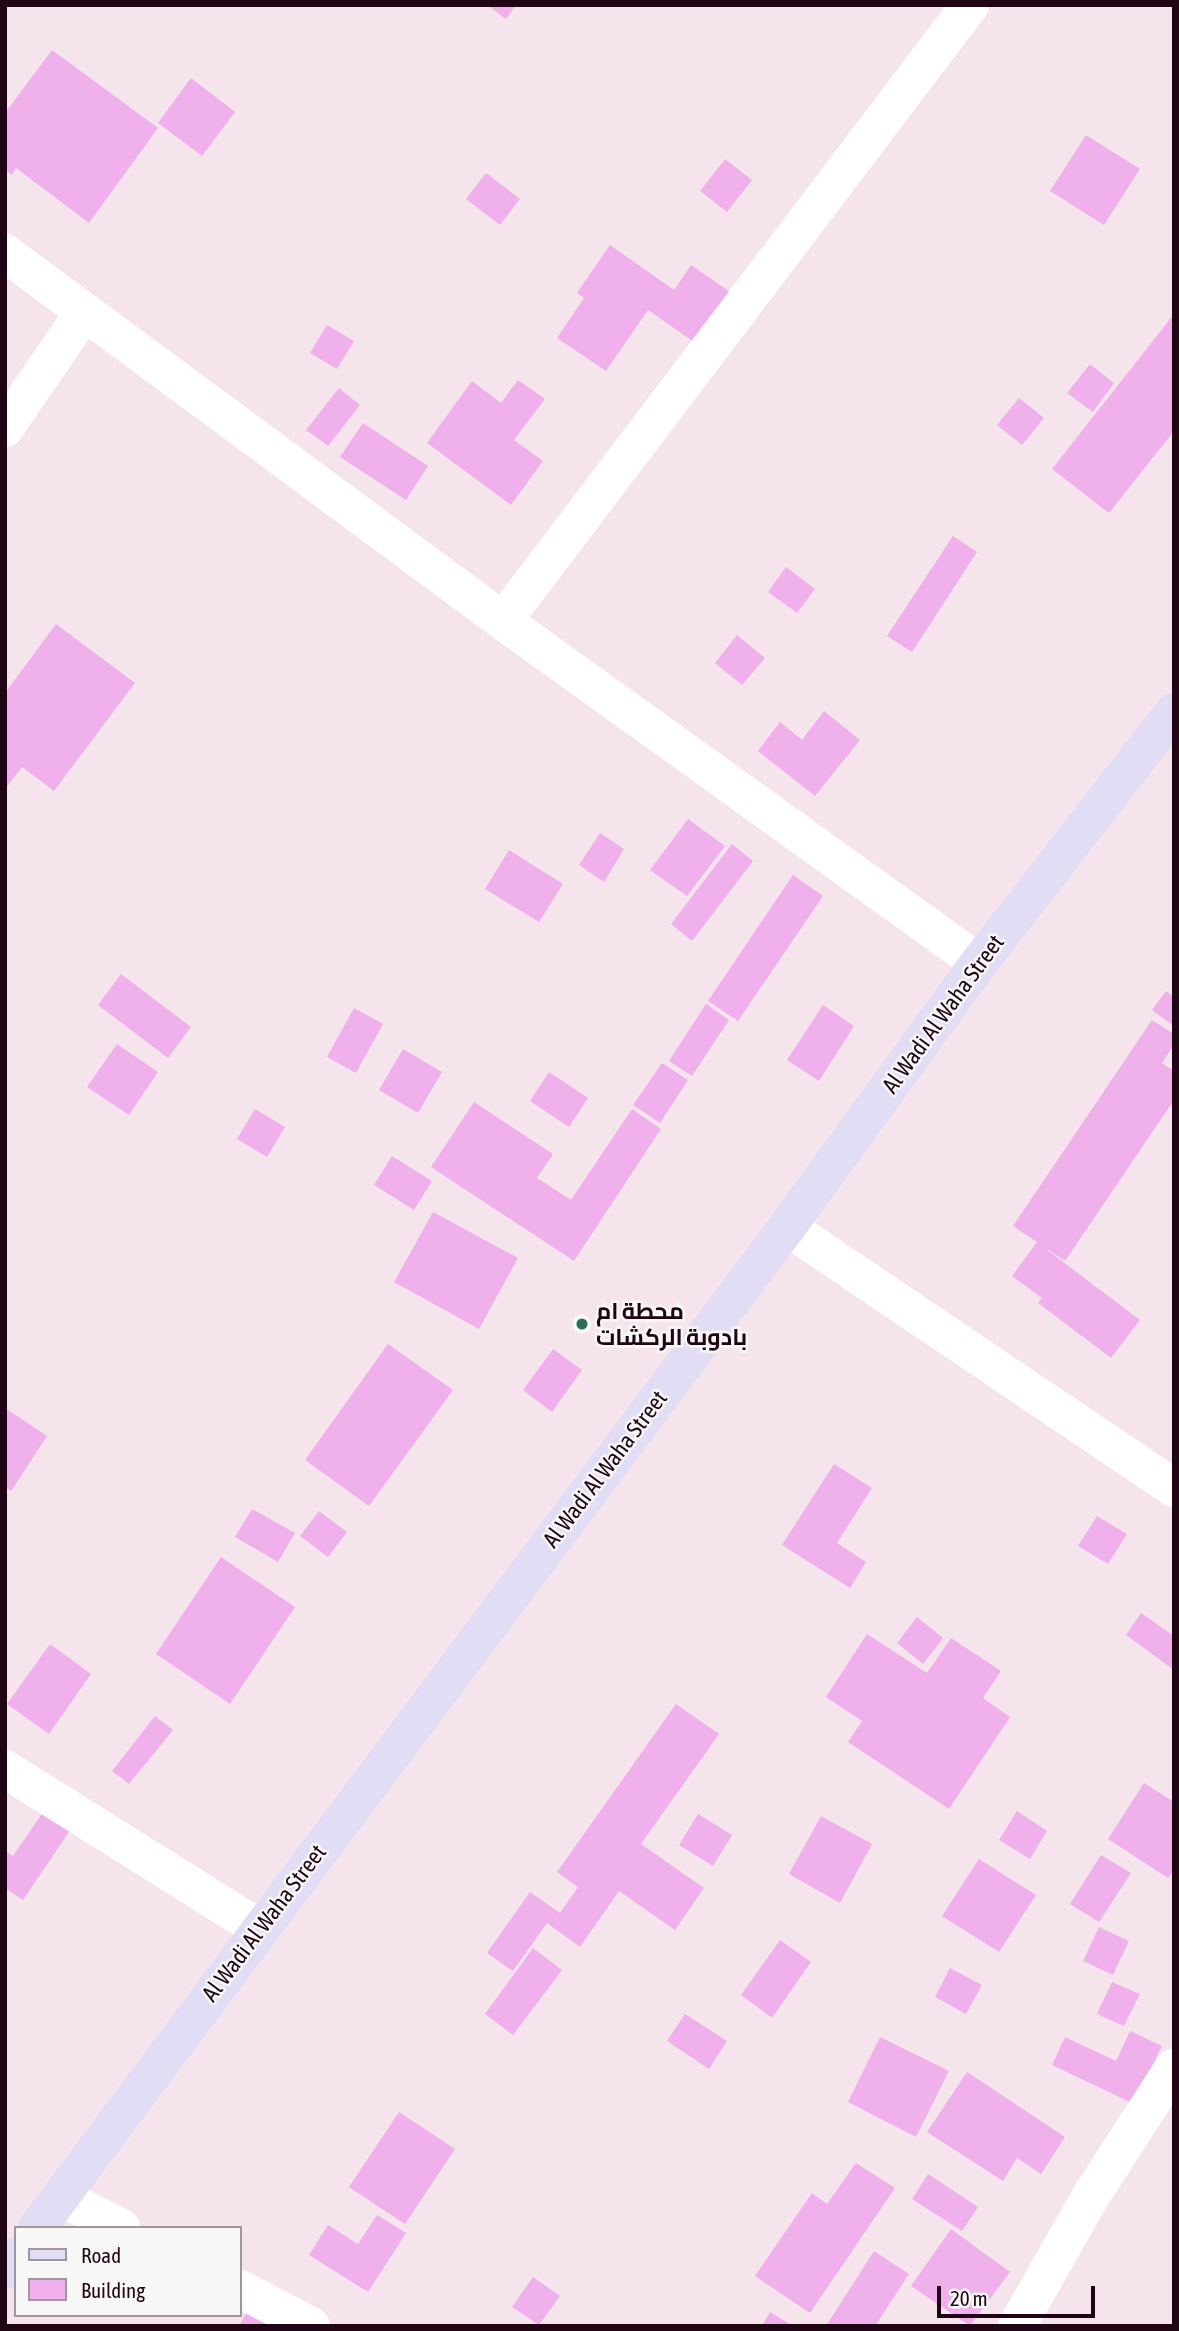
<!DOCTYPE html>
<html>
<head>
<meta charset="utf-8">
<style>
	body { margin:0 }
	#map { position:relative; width:1179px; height:2331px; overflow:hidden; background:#f5e4ec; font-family:"Asap Condensed",Cairo,sans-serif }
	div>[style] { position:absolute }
	.building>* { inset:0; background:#efb0eb }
	.minor>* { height:38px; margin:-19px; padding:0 19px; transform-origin:19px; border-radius:19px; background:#fff }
	.secondary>* { height:38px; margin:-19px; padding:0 19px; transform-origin:19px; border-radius:19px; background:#e0ddf4 }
	.dots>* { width:19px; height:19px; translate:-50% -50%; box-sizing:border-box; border:4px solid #f7f7f7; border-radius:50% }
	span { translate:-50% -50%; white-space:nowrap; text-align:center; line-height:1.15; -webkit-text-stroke:5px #f7f7f7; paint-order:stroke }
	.street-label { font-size:23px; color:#200514 }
	.poi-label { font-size:23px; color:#200514; font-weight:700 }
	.left { translate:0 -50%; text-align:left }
	.frame { position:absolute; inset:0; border:7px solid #200514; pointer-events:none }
	.legend { position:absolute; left:14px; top:2226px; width:228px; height:91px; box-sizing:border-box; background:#f7f7f7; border:2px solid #a1969c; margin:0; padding:9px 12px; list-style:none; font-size:21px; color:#200514 }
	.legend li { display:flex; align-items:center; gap:14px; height:35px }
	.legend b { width:35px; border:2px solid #a1969c }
	.scale { position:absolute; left:937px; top:2286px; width:158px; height:32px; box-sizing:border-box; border:4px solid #200514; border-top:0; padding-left:9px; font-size:21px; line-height:24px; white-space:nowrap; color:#200514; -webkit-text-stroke:5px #f7f7f7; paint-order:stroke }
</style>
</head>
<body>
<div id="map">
	<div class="building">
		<div style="clip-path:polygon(487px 5px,516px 5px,506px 19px)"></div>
		<div style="clip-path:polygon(52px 50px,158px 128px,89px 223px,16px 168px,12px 175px,5px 170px,5px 113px)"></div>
		<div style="clip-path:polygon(191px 78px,235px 112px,202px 156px,158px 123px)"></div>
		<div style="clip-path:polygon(1086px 135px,1140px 169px,1104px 225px,1050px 191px)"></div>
		<div style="clip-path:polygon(725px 159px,752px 180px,727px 212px,700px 191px)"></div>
		<div style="clip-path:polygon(486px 173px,520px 199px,500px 225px,466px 199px)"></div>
		<div style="clip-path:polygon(610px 245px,674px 290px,691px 265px,752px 307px,717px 358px,648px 310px,606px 371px,557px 338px,584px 298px,577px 293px)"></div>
		<div style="clip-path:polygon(1174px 314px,1174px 431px,1109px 513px,1052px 469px)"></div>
		<div style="clip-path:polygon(327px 325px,354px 341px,337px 369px,310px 353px)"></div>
		<div style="clip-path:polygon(1090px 364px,1114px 383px,1093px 412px,1067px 393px)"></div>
		<div style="clip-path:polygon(518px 380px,545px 399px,514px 440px,543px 461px,511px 505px,427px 443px,472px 381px,501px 403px)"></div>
		<div style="clip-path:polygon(339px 388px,360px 405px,328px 446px,306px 430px)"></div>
		<div style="clip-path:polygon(1019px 398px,1044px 418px,1022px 445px,997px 425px)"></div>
		<div style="clip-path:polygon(363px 423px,428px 466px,406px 500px,340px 457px)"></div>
		<div style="clip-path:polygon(953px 536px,977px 552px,912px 652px,887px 636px)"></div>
		<div style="clip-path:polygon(786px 567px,815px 589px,797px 613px,768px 592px)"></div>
		<div style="clip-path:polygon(56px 624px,135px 683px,54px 791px,22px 767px,5px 789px,5px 693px)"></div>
		<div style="clip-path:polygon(737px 635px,765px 658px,742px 685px,715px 663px)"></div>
		<div style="clip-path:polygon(824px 711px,860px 740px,815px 796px,758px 751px,780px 722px,802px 740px)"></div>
		<div style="clip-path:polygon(688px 819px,725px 846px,687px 896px,650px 870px)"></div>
		<div style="clip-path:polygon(600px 833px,624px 849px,604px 882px,579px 865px)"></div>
		<div style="clip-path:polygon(732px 844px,753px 861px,692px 941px,671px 924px)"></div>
		<div style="clip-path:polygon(509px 850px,563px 884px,539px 922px,485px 889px)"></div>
		<div style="clip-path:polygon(793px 875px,823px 896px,738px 1021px,708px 1001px)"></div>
		<div style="clip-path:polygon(121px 974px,191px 1027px,168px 1058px,98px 1005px)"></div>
		<div style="clip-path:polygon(1166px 991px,1174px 997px,1174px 1026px,1152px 1010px)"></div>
		<div style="clip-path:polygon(706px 1004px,729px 1020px,692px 1076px,669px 1061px)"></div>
		<div style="clip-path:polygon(823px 1005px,854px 1026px,819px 1081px,787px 1060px)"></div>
		<div style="clip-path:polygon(354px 1008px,383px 1024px,356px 1073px,327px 1057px)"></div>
		<div style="clip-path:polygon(1152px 1020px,1174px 1034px,1174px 1045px,1162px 1063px,1174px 1071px,1174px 1100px,1065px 1261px,1042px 1246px,1140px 1320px,1111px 1358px,1038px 1303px,1042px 1298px,1012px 1276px,1037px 1242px,1013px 1226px)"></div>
		<div style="clip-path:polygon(117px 1044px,158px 1072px,129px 1115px,87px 1087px)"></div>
		<div style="clip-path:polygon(403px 1049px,442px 1072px,418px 1113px,379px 1090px)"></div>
		<div style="clip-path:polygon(662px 1063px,688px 1080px,660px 1123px,633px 1105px)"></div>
		<div style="clip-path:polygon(549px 1072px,588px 1098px,569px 1127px,530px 1101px)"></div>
		<div style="clip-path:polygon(474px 1102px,553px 1154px,537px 1178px,571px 1200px,632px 1109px,661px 1129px,574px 1261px,431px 1167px)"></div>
		<div style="clip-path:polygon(255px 1109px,285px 1127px,267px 1157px,237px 1139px)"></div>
		<div style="clip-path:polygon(392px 1156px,432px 1181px,414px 1210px,374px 1185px)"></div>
		<div style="clip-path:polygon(433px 1212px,518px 1258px,479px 1329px,394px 1282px)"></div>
		<div style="clip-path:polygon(388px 1344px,453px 1390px,369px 1506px,305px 1460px)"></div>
		<div style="clip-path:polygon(553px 1349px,582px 1370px,552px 1412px,523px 1390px)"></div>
		<div style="clip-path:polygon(5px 1408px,47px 1436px,11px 1491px,5px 1487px)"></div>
		<div style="clip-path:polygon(834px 1464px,872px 1488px,837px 1543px,866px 1562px,850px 1588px,782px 1545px)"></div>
		<div style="clip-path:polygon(252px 1509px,295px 1533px,278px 1562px,235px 1537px)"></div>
		<div style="clip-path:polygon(319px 1511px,347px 1532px,328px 1557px,300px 1536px)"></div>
		<div style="clip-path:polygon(1097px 1516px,1127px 1534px,1108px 1564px,1078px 1546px)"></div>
		<div style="clip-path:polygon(221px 1557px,295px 1607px,230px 1704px,156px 1654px)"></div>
		<div style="clip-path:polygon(1141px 1613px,1174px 1636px,1174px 1670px,1126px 1635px)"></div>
		<div style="clip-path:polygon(917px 1617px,943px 1638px,923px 1664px,897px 1643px)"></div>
		<div style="clip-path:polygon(867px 1634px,927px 1673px,951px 1638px,1001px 1671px,983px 1698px,1010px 1717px,949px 1809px,848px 1742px,862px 1721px,826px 1697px)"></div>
		<div style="clip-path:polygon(50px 1644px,91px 1674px,49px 1734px,7px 1704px)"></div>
		<div style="clip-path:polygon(676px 1704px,719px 1734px,641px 1844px,704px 1888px,675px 1930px,619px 1891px,580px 1947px,547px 1923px,513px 1971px,487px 1953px,530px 1892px,560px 1913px,578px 1887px,557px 1872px)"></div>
		<div style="clip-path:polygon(155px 1716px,173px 1730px,129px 1784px,112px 1771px)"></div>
		<div style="clip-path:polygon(1144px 1783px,1174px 1802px,1174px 1870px,1168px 1878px,1108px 1839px)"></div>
		<div style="clip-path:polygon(50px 1802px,77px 1820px,23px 1900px,5px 1888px,5px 1851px,13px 1856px)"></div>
		<div style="clip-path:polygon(1017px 1811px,1047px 1831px,1030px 1859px,999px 1840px)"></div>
		<div style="clip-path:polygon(698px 1814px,732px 1835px,713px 1866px,679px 1845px)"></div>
		<div style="clip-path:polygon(821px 1816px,872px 1844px,840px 1903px,789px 1874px)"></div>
		<div style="clip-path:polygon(1101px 1855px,1131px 1873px,1099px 1922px,1070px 1904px)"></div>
		<div style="clip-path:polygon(979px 1859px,1036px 1895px,999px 1952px,942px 1916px)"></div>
		<div style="clip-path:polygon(1099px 1927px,1129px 1941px,1113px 1975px,1083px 1961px)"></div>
		<div style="clip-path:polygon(780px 1940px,811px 1962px,772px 2018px,741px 1995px)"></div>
		<div style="clip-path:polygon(533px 1948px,562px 1970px,513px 2035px,485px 2014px)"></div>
		<div style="clip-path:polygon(950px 1968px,982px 1985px,966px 2014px,935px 1997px)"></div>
		<div style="clip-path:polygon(1112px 1982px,1140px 1994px,1124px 2026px,1097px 2014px)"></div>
		<div style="clip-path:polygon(685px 2014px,727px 2041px,709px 2069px,667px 2041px)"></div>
		<div style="clip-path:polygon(1130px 2031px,1162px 2046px,1134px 2104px,1052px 2065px,1065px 2037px,1116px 2061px)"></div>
		<div style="clip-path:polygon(880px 2037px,949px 2071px,916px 2137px,848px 2102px)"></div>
		<div style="clip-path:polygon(967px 2072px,1065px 2137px,1041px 2174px,1017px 2158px,1003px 2181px,927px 2132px)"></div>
		<div style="clip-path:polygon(399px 2112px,455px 2149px,405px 2224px,349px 2187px)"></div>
		<div style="clip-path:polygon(856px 2163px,895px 2188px,810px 2313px,755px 2276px,812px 2193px,827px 2204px)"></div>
		<div style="clip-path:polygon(928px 2174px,978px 2207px,962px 2231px,912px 2199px)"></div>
		<div style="clip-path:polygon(377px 2215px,406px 2233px,368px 2292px,309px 2255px,328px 2225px,358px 2244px)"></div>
		<div style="clip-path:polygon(951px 2229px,1010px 2272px,970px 2326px,911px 2286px)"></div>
		<div style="clip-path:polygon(874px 2251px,909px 2274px,875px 2326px,826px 2326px)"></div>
		<div style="clip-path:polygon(533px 2277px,560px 2296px,539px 2325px,512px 2307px)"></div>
		<div style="clip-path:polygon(248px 2310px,275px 2326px,239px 2326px)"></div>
		<div style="clip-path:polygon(770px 2312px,793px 2326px,762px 2326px)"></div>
	</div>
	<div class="minor">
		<div style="left:5px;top:253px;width:619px;rotate:36.46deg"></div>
		<div style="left:503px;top:621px;width:586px;rotate:35.7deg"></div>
		<div style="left:5px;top:428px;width:140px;rotate:-55.7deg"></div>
		<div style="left:503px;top:621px;width:773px;rotate:-52.83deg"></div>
		<div style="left:787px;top:1227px;width:467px;rotate:34deg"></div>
		<div style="left:5px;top:1769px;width:301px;rotate:32.1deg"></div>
		<div style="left:61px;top:2197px;width:68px;rotate:27.3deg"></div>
		<div style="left:240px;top:2289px;width:80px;rotate:27.5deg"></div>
		<div style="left:1017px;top:2326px;width:150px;rotate:-60.4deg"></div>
		<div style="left:1091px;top:2196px;width:153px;rotate:-57.2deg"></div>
	</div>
	<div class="secondary">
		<div style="left:37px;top:2228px;width:1251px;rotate:-53.16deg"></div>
		<div style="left:787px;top:1227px;width:326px;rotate:-54deg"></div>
		<div style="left:979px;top:963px;width:318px;rotate:-52.2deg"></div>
		<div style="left:5px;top:2270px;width:18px;rotate:-52deg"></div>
	</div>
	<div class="dots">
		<div style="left:582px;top:1324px;background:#306d58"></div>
	</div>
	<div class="street-label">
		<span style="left:943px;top:1014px;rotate:-54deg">Al Wadi Al Waha Street</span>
		<span style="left:605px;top:1469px;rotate:-53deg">Al Wadi Al Waha Street</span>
		<span style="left:264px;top:1923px;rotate:-53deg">Al Wadi Al Waha Street</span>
	</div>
	<div class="poi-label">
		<span class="left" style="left:596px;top:1324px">محطة ام<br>بادوبة الركشات</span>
	</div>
	<div class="frame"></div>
	<ul class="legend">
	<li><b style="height:9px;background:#e0ddf4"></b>Road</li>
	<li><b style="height:19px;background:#efb0eb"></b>Building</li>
	</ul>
	<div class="scale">20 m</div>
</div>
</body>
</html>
